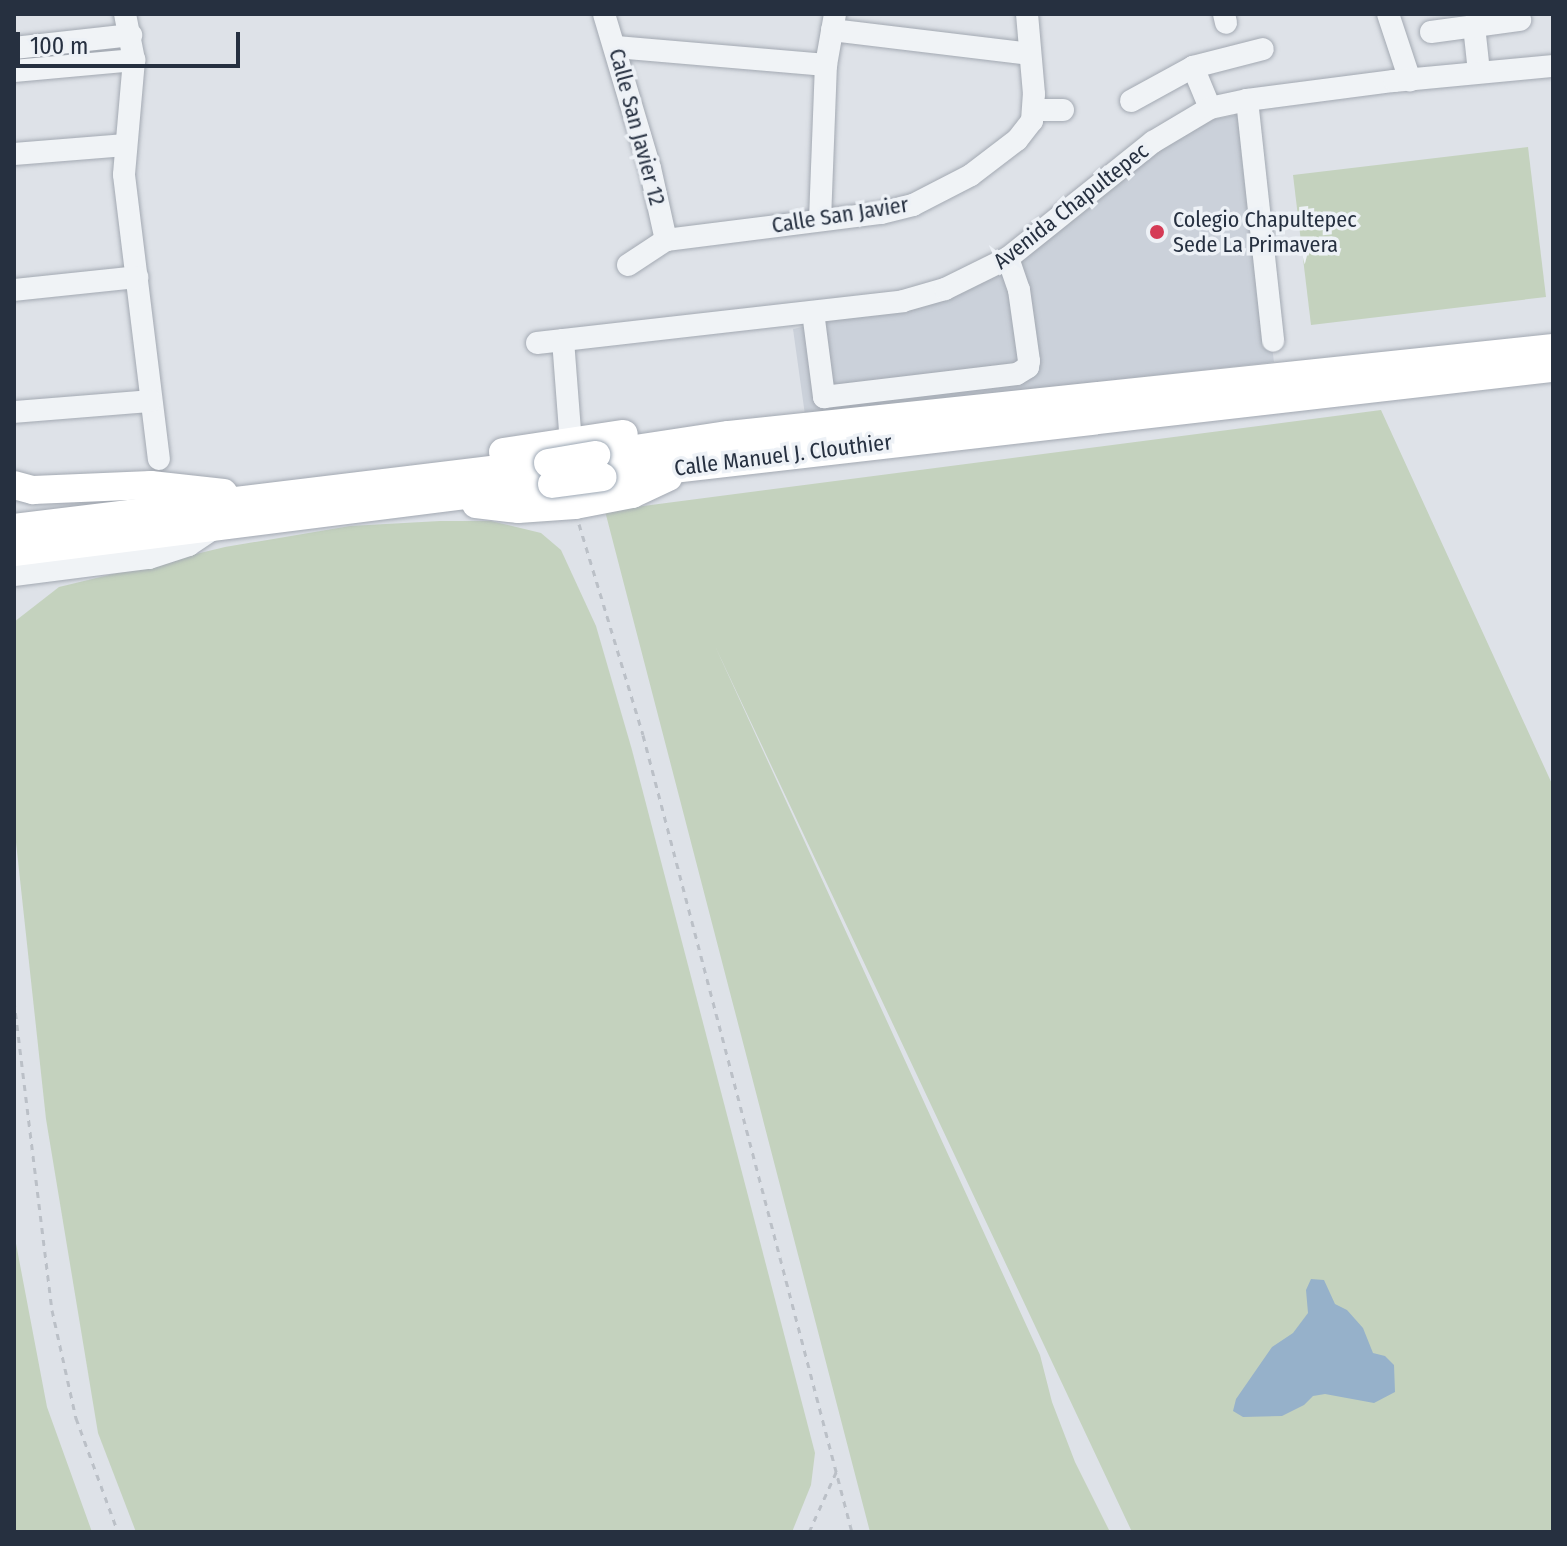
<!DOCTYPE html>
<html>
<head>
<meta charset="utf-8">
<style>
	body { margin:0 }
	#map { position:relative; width:1567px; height:1546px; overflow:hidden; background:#dee2e8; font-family:"Fira Sans Condensed",sans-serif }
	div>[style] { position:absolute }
	.built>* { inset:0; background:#cbd1da }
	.green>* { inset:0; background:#c4d2be }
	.water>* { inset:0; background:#96b1ca }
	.path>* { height:3px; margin-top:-1.5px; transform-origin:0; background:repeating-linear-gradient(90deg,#bbc0c7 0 6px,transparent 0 12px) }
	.roads { filter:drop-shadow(0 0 2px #a3a9b2) drop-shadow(0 0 2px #a3a9b2) }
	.minor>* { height:22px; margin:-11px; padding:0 11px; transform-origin:11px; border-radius:11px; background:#f0f3f6 }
	.major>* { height:28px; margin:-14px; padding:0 14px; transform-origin:14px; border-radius:14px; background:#fff }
	.bridges { filter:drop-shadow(0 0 2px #9ca7b4) drop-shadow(0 0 2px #9ca7b4) }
	.major-bridge>* { height:28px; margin:-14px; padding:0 14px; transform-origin:14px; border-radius:14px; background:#fff }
	.dots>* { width:22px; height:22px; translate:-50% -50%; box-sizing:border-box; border:4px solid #edf1f6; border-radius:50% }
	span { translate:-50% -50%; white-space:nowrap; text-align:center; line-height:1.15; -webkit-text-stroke:7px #edf1f6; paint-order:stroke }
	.street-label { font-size:22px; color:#263040 }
	.poi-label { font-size:22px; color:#263040 }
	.left { translate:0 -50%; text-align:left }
	.frame { position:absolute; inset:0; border:16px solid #263040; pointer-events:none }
	.scale { position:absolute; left:16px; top:32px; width:224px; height:36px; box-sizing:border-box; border:4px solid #263040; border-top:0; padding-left:10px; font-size:24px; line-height:28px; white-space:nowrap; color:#263040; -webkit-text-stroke:6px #edf1f6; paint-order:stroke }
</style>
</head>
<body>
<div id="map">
	<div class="built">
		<div style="clip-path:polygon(1242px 114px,1274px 362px,805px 415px,793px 329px,927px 301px,1169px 139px,1204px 121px)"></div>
	</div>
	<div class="green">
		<div style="clip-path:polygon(1528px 147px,1546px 297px,1311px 325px,1293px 175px)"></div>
		<div style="clip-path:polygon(1381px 410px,1553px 786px,1553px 1532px,1132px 1532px,715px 646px,1040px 1355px,1052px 1402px,1075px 1462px,1110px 1532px,870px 1532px,605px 511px)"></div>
		<div style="clip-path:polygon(440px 521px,491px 521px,541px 533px,561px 550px,596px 626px,632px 750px,815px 1453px,811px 1485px,792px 1532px,136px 1532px,98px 1433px,46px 1119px,14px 824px,14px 622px,59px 587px,225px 547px,350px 526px)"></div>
		<div style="clip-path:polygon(14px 1233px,47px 1407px,92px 1532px,14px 1532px)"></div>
	</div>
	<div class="water">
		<div style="clip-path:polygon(1311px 1279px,1324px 1280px,1335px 1304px,1347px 1310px,1363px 1328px,1373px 1353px,1385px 1356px,1394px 1365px,1395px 1392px,1374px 1403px,1325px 1394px,1313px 1396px,1304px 1405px,1282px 1416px,1243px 1417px,1233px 1411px,1236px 1399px,1272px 1347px,1293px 1333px,1308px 1313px,1306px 1290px)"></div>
	</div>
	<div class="path">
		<div style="left:579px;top:524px;width:220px;rotate:73.1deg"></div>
		<div style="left:643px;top:735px;width:824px;rotate:75.31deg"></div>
		<div style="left:14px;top:1001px;width:311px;rotate:83deg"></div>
		<div style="left:52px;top:1310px;width:111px;rotate:77.5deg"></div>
		<div style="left:76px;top:1418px;width:121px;rotate:69.8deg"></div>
		<div style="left:809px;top:1532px;width:68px;rotate:-65.7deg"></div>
	</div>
	<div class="roads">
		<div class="minor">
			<div style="left:125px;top:14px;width:47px;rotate:78.9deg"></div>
			<div style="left:134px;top:60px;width:115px;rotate:95deg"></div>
			<div style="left:124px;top:175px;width:286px;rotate:83deg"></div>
			<div style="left:604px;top:14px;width:161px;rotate:73.4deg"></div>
			<div style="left:650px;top:168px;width:74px;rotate:77.5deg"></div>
			<div style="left:1224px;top:14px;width:9px;rotate:77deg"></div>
			<div style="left:1388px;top:14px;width:70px;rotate:71.6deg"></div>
			<div style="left:1474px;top:26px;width:46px;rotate:83.8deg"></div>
			<div style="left:832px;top:30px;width:198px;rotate:6.9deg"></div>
			<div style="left:1431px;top:32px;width:90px;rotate:-7.7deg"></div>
			<div style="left:616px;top:47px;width:211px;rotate:4.9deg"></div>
			<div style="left:14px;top:48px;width:118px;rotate:-6.3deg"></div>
			<div style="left:1193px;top:67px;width:44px;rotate:67.5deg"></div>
			<div style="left:14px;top:71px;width:121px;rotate:-5.2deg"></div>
			<div style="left:1247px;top:100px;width:242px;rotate:83.8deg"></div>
			<div style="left:1131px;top:101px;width:71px;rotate:-28.7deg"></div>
			<div style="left:1193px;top:67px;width:72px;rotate:-14.4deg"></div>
			<div style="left:1034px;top:110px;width:29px"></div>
			<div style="left:14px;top:154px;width:112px;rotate:-4.6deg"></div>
			<div style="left:820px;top:220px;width:155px;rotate:-87.8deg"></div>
			<div style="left:826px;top:65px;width:52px;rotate:-80deg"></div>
			<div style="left:628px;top:265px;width:45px;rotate:-33.3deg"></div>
			<div style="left:666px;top:240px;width:217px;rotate:-7.2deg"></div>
			<div style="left:881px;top:213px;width:33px;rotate:-14deg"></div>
			<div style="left:913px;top:205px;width:65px;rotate:-27.3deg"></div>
			<div style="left:971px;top:175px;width:58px;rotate:-37.3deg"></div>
			<div style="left:1017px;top:140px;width:24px;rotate:-52deg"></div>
			<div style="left:1032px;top:121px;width:27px;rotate:-86deg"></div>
			<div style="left:1034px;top:94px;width:80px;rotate:-95deg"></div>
			<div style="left:14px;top:290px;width:124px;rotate:-6deg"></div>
			<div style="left:813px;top:312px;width:86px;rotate:82.6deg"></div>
			<div style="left:824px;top:397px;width:194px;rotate:-6.8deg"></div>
			<div style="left:1017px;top:374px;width:13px;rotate:-32deg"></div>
			<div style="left:1028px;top:367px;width:6px;rotate:-81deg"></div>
			<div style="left:1029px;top:361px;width:72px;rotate:-98deg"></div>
			<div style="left:1019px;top:290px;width:34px;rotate:-109deg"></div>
			<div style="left:563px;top:340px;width:116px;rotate:85.6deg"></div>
			<div style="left:537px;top:343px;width:368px;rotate:-6.5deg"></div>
			<div style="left:903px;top:301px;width:44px;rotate:-15.9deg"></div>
			<div style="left:945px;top:289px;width:70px;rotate:-26.2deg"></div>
			<div style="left:1008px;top:258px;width:186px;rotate:-38.7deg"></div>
			<div style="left:1153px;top:142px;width:66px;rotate:-30.8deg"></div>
			<div style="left:1210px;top:108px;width:38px;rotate:-12deg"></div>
			<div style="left:1247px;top:100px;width:148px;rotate:-7.4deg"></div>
			<div style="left:1394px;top:81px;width:160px;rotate:-5.4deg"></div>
			<div style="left:14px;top:412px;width:137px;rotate:-4.6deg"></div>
			<div style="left:14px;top:575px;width:136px;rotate:-7.2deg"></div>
			<div style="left:149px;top:558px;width:42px;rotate:-18deg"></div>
			<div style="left:189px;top:545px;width:32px;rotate:-34deg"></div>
		</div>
		<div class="major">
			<div style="left:503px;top:452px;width:122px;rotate:-8.5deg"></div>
			<div style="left:596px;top:455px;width:134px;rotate:-8.6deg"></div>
			<div style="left:729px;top:435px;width:829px;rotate:-6.03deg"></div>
			<div style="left:603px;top:477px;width:956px;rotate:-6.55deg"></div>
			<div style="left:14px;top:485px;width:20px;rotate:15deg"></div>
			<div style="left:33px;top:490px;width:118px;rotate:-2.4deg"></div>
			<div style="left:151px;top:485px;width:73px;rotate:6.3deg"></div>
			<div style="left:476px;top:504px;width:42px;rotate:6.8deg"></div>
			<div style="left:518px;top:509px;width:57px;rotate:-4deg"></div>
			<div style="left:575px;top:505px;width:58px;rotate:-10.9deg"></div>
			<div style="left:632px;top:494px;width:40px;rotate:-25deg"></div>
			<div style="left:14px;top:528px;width:538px;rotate:-6.94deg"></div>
			<div style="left:14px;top:552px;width:542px;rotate:-7.2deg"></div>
		</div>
	</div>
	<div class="bridges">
		<div class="major-bridge">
			<div style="left:548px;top:463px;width:49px;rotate:-9.5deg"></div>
			<div style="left:552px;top:484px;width:51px;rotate:-7.8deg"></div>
		</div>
	</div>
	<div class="dots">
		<div style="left:1157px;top:232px;background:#d53b56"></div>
	</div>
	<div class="street-label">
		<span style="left:637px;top:127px;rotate:75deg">Calle San Javier 12</span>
		<span style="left:1071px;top:206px;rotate:-38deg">Avenida Chapultepec</span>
		<span style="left:840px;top:215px;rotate:-9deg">Calle San Javier</span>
		<span style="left:783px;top:455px;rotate:-7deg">Calle Manuel J. Clouthier</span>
	</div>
	<div class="poi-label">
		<span class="left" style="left:1173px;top:232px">Colegio Chapultepec<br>Sede La Primavera</span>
	</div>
	<div class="frame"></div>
	<div class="scale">100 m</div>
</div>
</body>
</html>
